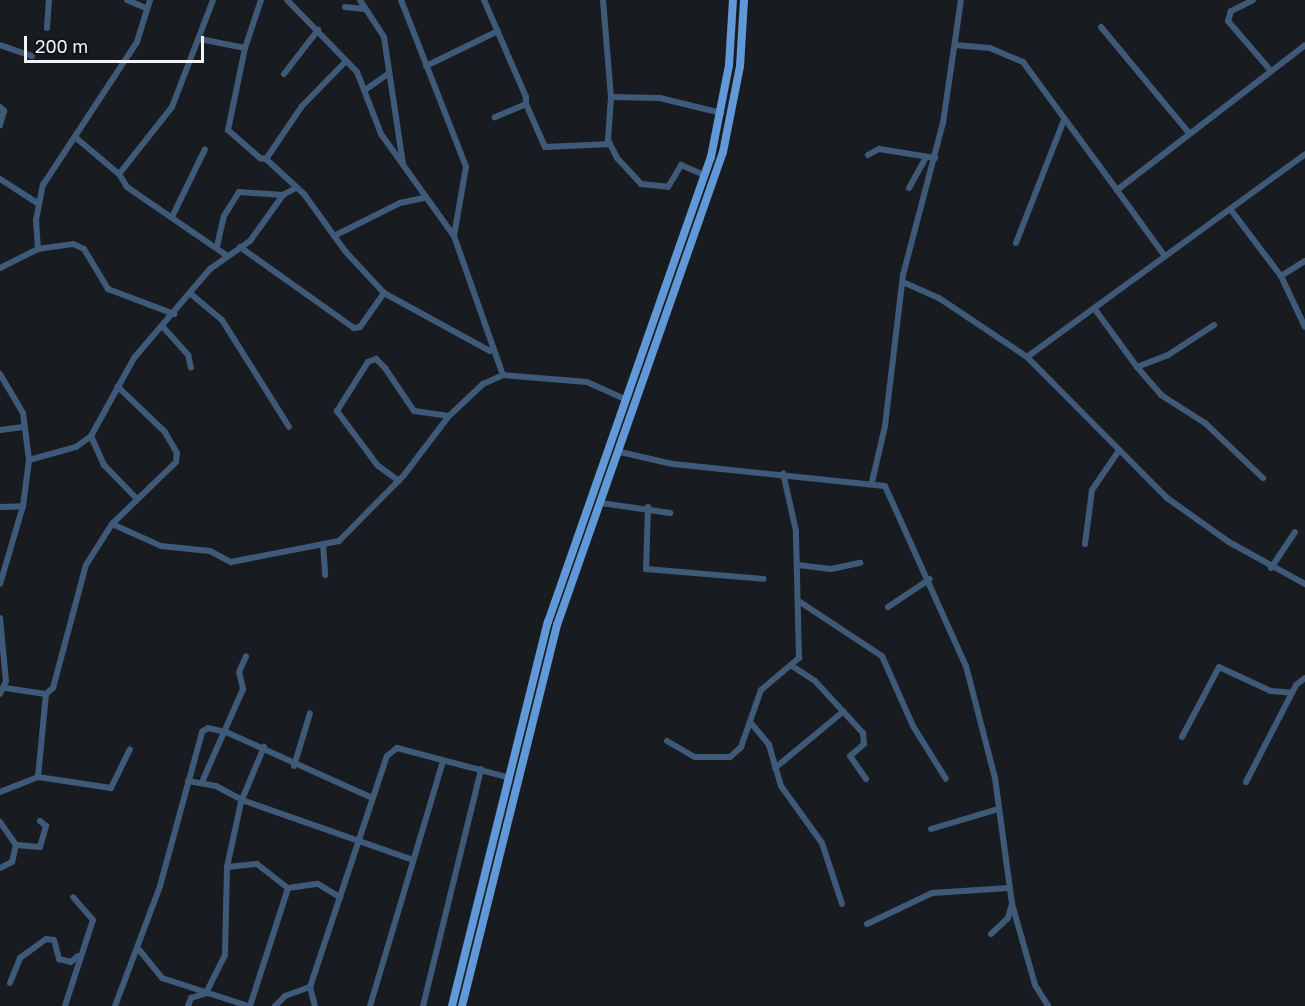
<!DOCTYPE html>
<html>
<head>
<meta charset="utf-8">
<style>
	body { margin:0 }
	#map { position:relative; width:1305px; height:1006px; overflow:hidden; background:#181c21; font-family:"Golos Text",sans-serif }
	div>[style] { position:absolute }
	.minor>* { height:6px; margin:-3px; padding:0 3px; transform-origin:3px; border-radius:3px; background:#3f5a78 }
	.major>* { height:8px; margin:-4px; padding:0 4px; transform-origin:4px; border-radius:4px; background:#6098d8 }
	span { translate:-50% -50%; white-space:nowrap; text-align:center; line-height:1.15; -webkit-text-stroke:4.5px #0f1317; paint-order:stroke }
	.scale { position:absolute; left:24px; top:36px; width:180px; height:27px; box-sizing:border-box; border:3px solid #f1f3f7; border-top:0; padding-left:8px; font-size:18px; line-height:21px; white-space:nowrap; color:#f1f3f7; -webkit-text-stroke:4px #0f1317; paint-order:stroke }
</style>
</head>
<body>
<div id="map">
	<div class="minor">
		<div style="left:127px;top:0;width:21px;rotate:23deg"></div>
		<div style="left:261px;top:0;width:51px;rotate:108.4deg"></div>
		<div style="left:245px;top:48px;width:84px;rotate:101.7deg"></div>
		<div style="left:228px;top:130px;width:43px;rotate:41.2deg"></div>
		<div style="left:260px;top:158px;width:6px;rotate:9deg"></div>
		<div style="left:266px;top:159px;width:64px;rotate:-55.8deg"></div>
		<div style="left:302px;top:106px;width:63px;rotate:-45.6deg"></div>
		<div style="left:287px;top:0;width:100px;rotate:45.8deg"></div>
		<div style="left:357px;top:72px;width:66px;rotate:68.8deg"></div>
		<div style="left:381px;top:134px;width:125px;rotate:54.4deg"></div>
		<div style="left:454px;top:236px;width:147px;rotate:70.6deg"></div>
		<div style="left:503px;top:375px;width:84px;rotate:4.8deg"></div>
		<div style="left:587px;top:382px;width:42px;rotate:24.1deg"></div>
		<div style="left:360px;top:0;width:44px;rotate:57deg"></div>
		<div style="left:384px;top:37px;width:128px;rotate:81.5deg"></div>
		<div style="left:401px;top:0;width:179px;rotate:68.7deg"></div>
		<div style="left:466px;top:167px;width:70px;rotate:99.9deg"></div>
		<div style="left:484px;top:0;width:106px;rotate:66.6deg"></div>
		<div style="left:526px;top:97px;width:7px;rotate:90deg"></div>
		<div style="left:526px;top:104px;width:34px;rotate:157deg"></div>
		<div style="left:603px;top:0;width:97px;rotate:85.3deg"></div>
		<div style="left:611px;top:97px;width:43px;rotate:94deg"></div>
		<div style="left:608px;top:140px;width:20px;rotate:63deg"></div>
		<div style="left:617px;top:158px;width:35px;rotate:47deg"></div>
		<div style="left:641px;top:184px;width:27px;rotate:6deg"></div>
		<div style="left:668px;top:187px;width:26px;rotate:-59deg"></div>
		<div style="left:681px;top:165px;width:26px;rotate:23deg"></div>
		<div style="left:1253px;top:0;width:25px;rotate:153deg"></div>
		<div style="left:1231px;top:11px;width:10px;rotate:107deg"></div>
		<div style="left:1228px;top:21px;width:66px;rotate:49.3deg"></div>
		<div style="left:345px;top:7px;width:20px;rotate:6deg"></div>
		<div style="left:1101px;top:27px;width:138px;rotate:50.3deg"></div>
		<div style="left:47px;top:28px;width:28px;rotate:-86deg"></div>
		<div style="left:200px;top:39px;width:46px;rotate:11.3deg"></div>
		<div style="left:0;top:45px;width:34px;rotate:19deg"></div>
		<div style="left:955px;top:45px;width:35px;rotate:5deg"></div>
		<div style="left:990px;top:48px;width:36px;rotate:23deg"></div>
		<div style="left:1023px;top:62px;width:159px;rotate:53.7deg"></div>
		<div style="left:426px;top:66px;width:80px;rotate:-25.9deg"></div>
		<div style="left:284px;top:74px;width:56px;rotate:-52.3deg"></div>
		<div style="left:365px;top:90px;width:29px;rotate:-35deg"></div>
		<div style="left:611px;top:97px;width:49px;rotate:1.2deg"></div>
		<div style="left:660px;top:98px;width:63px;rotate:13.8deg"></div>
		<div style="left:526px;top:104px;width:47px;rotate:66.2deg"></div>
		<div style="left:545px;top:147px;width:65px;rotate:-2.6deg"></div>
		<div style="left:0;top:107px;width:6px;rotate:45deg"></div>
		<div style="left:4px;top:111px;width:15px;rotate:106deg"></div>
		<div style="left:75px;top:137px;width:57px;rotate:40.1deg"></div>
		<div style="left:119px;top:174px;width:15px;rotate:58deg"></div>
		<div style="left:127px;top:187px;width:120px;rotate:34.5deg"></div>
		<div style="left:868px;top:155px;width:13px;rotate:-29deg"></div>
		<div style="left:879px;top:149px;width:57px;rotate:9.1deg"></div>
		<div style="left:266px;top:159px;width:52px;rotate:42.6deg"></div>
		<div style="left:304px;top:194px;width:70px;rotate:54.3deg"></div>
		<div style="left:345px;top:251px;width:57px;rotate:47.1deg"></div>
		<div style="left:384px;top:293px;width:121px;rotate:28.7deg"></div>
		<div style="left:119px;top:174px;width:85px;rotate:-51.7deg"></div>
		<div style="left:172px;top:107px;width:115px;rotate:-69deg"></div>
		<div style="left:0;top:179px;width:46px;rotate:32.7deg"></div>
		<div style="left:909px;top:188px;width:35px;rotate:-61deg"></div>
		<div style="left:1231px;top:210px;width:83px;rotate:52.9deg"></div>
		<div style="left:1281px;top:276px;width:56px;rotate:64.8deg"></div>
		<div style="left:173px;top:215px;width:73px;rotate:-64.1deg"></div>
		<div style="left:334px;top:236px;width:74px;rotate:-26.6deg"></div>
		<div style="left:400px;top:203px;width:24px;rotate:-12deg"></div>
		<div style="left:1016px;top:243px;width:132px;rotate:-68.7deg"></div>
		<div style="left:217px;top:246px;width:31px;rotate:-77deg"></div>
		<div style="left:224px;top:216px;width:28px;rotate:-58deg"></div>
		<div style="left:239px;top:192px;width:44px;rotate:3.9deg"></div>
		<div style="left:240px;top:247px;width:140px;rotate:35.4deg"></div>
		<div style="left:354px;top:328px;width:6px;rotate:-9deg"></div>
		<div style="left:360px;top:327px;width:42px;rotate:-54.8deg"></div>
		<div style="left:38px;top:249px;width:29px;rotate:-94deg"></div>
		<div style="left:36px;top:220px;width:36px;rotate:-79deg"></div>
		<div style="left:43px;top:185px;width:171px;rotate:-56.7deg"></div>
		<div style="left:137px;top:42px;width:44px;rotate:-72.8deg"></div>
		<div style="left:1164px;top:255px;width:80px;rotate:-125.9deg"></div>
		<div style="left:1117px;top:190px;width:237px;rotate:-37.6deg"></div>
		<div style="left:0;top:268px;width:42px;rotate:-26.6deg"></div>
		<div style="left:38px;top:249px;width:35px;rotate:-8deg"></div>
		<div style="left:73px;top:244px;width:12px;rotate:24deg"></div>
		<div style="left:84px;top:249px;width:47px;rotate:59deg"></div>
		<div style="left:108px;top:289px;width:71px;rotate:20.7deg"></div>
		<div style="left:1281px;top:276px;width:28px;rotate:-32deg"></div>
		<div style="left:905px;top:283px;width:37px;rotate:24deg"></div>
		<div style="left:939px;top:298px;width:106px;rotate:33.8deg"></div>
		<div style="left:1027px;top:357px;width:344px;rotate:-36.1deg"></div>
		<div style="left:191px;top:294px;width:40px;rotate:40deg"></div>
		<div style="left:222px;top:320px;width:126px;rotate:57.9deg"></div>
		<div style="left:1094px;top:308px;width:73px;rotate:53.9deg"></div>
		<div style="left:1137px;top:367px;width:33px;rotate:-21deg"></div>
		<div style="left:1168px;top:355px;width:55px;rotate:-33.1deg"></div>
		<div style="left:163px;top:327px;width:38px;rotate:48deg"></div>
		<div style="left:188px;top:355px;width:13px;rotate:77deg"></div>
		<div style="left:1027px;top:357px;width:199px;rotate:45.2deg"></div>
		<div style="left:1167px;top:498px;width:76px;rotate:35.4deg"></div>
		<div style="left:1229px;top:542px;width:87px;rotate:28.9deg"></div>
		<div style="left:1137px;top:367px;width:37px;rotate:49deg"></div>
		<div style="left:1161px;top:395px;width:52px;rotate:32.5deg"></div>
		<div style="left:1205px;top:423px;width:80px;rotate:43.5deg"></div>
		<div style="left:0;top:374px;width:45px;rotate:59.5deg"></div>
		<div style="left:23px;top:413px;width:47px;rotate:82.7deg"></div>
		<div style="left:29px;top:460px;width:46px;rotate:97.4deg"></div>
		<div style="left:23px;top:506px;width:81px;rotate:106.4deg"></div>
		<div style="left:0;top:430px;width:24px;rotate:-7deg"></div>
		<div style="left:91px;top:436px;width:32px;rotate:66deg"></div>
		<div style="left:104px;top:465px;width:46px;rotate:45.9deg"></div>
		<div style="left:620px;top:452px;width:54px;rotate:12.8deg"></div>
		<div style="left:673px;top:464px;width:213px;rotate:5.9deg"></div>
		<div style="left:885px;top:486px;width:197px;rotate:65.8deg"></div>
		<div style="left:966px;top:666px;width:116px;rotate:75.5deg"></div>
		<div style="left:995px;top:778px;width:127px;rotate:82.3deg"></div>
		<div style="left:1012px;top:904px;width:84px;rotate:74.1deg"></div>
		<div style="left:1035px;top:985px;width:25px;rotate:58deg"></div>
		<div style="left:29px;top:460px;width:49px;rotate:-15.5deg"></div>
		<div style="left:76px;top:447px;width:19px;rotate:-36deg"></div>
		<div style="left:91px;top:436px;width:89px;rotate:-61.1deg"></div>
		<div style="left:134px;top:358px;width:117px;rotate:-49.5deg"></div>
		<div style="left:210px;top:269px;width:49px;rotate:-35deg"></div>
		<div style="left:250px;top:241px;width:57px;rotate:-54.3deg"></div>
		<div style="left:283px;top:195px;width:13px;rotate:-29deg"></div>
		<div style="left:399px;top:481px;width:26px;rotate:-144deg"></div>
		<div style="left:378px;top:466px;width:69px;rotate:-126.7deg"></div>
		<div style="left:337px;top:411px;width:58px;rotate:-57.7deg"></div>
		<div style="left:368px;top:362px;width:9px;rotate:-21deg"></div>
		<div style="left:376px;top:359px;width:13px;rotate:45deg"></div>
		<div style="left:385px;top:368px;width:52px;rotate:56deg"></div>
		<div style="left:414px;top:411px;width:35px;rotate:8deg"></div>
		<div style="left:872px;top:482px;width:57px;rotate:-76.9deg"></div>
		<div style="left:885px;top:426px;width:152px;rotate:-83.2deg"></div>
		<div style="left:903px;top:275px;width:157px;rotate:-75.3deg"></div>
		<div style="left:943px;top:123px;width:124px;rotate:-81.7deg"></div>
		<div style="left:601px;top:503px;width:70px;rotate:8.2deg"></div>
		<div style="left:0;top:507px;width:23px;rotate:-2deg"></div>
		<div style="left:648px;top:507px;width:62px;rotate:91.8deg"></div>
		<div style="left:646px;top:569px;width:118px;rotate:4.8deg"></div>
		<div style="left:112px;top:524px;width:54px;rotate:24.2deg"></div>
		<div style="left:161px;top:546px;width:49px;rotate:5.8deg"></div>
		<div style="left:210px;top:551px;width:24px;rotate:28deg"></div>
		<div style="left:231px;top:562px;width:110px;rotate:-11deg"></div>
		<div style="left:339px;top:541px;width:93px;rotate:-45.4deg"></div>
		<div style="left:404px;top:475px;width:74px;rotate:-52.7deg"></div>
		<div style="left:449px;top:416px;width:47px;rotate:-43.3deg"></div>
		<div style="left:483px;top:384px;width:22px;rotate:-24deg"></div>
		<div style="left:323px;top:544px;width:31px;rotate:86deg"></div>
		<div style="left:1085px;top:544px;width:54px;rotate:-82.6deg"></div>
		<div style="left:1092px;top:490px;width:46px;rotate:-55.6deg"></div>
		<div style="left:798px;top:565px;width:33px;rotate:7deg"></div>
		<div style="left:831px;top:569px;width:30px;rotate:-12deg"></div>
		<div style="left:1271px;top:568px;width:43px;rotate:-56.3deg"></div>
		<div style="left:800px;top:602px;width:98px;rotate:33.4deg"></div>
		<div style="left:882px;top:656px;width:77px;rotate:66.1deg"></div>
		<div style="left:913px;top:726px;width:62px;rotate:58.1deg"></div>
		<div style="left:888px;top:607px;width:50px;rotate:-33.7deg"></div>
		<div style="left:0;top:618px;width:63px;rotate:84.6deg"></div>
		<div style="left:6px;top:681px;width:14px;rotate:115deg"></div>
		<div style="left:792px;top:666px;width:27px;rotate:33deg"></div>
		<div style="left:815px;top:681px;width:71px;rotate:47.3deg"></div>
		<div style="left:863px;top:733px;width:11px;rotate:85deg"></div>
		<div style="left:864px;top:744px;width:18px;rotate:139deg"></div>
		<div style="left:850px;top:756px;width:28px;rotate:55deg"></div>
		<div style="left:5px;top:688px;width:41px;rotate:8.3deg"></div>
		<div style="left:46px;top:694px;width:9px;rotate:-41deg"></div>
		<div style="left:53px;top:688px;width:127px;rotate:-75deg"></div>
		<div style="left:86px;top:565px;width:49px;rotate:-57.6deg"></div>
		<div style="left:112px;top:524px;width:89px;rotate:-44.1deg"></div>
		<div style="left:176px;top:462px;width:9px;rotate:-84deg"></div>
		<div style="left:177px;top:453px;width:24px;rotate:-120deg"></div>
		<div style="left:165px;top:432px;width:66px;rotate:-136.2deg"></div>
		<div style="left:750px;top:722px;width:30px;rotate:50deg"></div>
		<div style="left:769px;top:745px;width:43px;rotate:73.7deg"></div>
		<div style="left:781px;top:786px;width:70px;rotate:54.3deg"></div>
		<div style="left:822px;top:843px;width:64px;rotate:71.8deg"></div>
		<div style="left:1182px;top:737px;width:79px;rotate:-62.1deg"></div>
		<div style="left:1219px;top:667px;width:57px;rotate:24.8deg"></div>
		<div style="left:1271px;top:691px;width:21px;rotate:5deg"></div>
		<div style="left:667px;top:741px;width:32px;rotate:30deg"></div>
		<div style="left:695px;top:757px;width:35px"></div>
		<div style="left:730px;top:757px;width:15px;rotate:-42deg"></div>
		<div style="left:741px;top:747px;width:60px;rotate:-70.7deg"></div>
		<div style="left:761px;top:690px;width:50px;rotate:-40.1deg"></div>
		<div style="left:799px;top:658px;width:127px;rotate:-91.4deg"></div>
		<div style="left:796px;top:531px;width:59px;rotate:-102.6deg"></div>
		<div style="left:294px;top:766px;width:55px;rotate:-73.2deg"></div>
		<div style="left:775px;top:768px;width:89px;rotate:-39.6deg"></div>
		<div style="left:38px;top:777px;width:74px;rotate:8.6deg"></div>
		<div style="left:111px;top:788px;width:43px;rotate:-64deg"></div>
		<div style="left:188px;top:781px;width:28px;rotate:10deg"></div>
		<div style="left:216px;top:786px;width:30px;rotate:28deg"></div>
		<div style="left:242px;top:800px;width:181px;rotate:19.3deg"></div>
		<div style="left:202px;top:782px;width:102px;rotate:-66.2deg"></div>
		<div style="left:243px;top:689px;width:17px;rotate:-103deg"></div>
		<div style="left:239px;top:672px;width:17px;rotate:-66deg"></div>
		<div style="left:1246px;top:782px;width:109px;rotate:-62.7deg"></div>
		<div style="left:1296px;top:685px;width:11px;rotate:-38deg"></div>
		<div style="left:0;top:792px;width:41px;rotate:-21.5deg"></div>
		<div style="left:38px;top:777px;width:83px;rotate:-84.5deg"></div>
		<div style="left:0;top:822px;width:28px;rotate:55deg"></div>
		<div style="left:16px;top:845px;width:17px;rotate:103deg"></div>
		<div style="left:12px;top:862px;width:13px;rotate:153deg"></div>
		<div style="left:931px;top:829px;width:70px;rotate:-16.6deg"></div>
		<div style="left:16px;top:845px;width:24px;rotate:5deg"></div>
		<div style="left:40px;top:847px;width:22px;rotate:-74deg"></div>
		<div style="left:46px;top:826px;width:8px;rotate:-140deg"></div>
		<div style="left:227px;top:867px;width:30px;rotate:-6deg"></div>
		<div style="left:257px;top:864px;width:39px;rotate:38deg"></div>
		<div style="left:288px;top:888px;width:30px;rotate:-8deg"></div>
		<div style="left:318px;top:884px;width:26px;rotate:31deg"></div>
		<div style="left:867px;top:924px;width:72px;rotate:-25.5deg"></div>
		<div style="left:932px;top:893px;width:77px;rotate:-3.7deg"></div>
		<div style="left:991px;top:934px;width:23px;rotate:-43deg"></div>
		<div style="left:1008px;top:918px;width:15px;rotate:-74deg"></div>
		<div style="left:137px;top:947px;width:40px;rotate:51deg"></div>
		<div style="left:162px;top:978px;width:90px;rotate:18deg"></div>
		<div style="left:10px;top:983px;width:27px;rotate:-68deg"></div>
		<div style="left:20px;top:958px;width:32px;rotate:-36deg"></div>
		<div style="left:46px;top:939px;width:8px;rotate:7deg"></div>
		<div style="left:54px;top:940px;width:20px;rotate:75deg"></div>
		<div style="left:59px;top:959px;width:12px;rotate:14deg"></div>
		<div style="left:71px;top:962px;width:9px;rotate:-41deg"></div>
		<div style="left:65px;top:1006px;width:90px;rotate:-72deg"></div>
		<div style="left:93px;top:920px;width:30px;rotate:-131deg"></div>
		<div style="left:115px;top:1006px;width:128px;rotate:-69.4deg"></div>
		<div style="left:160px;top:886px;width:160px;rotate:-74.7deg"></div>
		<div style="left:202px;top:732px;width:7px;rotate:-34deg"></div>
		<div style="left:208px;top:728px;width:18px;rotate:13deg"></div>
		<div style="left:226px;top:732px;width:160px;rotate:24.3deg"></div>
		<div style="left:188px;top:1006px;width:9px;rotate:-69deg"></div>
		<div style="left:191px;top:998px;width:16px;rotate:-18deg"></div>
		<div style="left:206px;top:993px;width:42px;rotate:-63.4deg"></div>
		<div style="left:225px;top:955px;width:88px;rotate:-88.7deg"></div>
		<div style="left:227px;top:867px;width:66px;rotate:-77.8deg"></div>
		<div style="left:241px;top:802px;width:60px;rotate:-67.3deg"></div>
		<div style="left:250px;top:1006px;width:124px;rotate:-72.1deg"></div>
		<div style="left:275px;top:1006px;width:14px;rotate:-45deg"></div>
		<div style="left:285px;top:996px;width:27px;rotate:-20deg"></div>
		<div style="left:315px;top:1006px;width:20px;rotate:-105deg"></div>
		<div style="left:310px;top:987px;width:243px;rotate:-71.6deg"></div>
		<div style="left:387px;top:756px;width:13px;rotate:-39deg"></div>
		<div style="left:397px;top:748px;width:114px;rotate:14.8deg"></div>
		<div style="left:370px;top:1006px;width:256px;rotate:-73.4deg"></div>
		<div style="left:423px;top:1006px;width:244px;rotate:-76.2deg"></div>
	</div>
	<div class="major">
		<div style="left:452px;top:1006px;width:396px;rotate:-76deg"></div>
		<div style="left:548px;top:622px;width:493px;rotate:-70.7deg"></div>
		<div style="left:711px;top:157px;width:94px;rotate:-78.9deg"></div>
		<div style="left:729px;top:65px;width:65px;rotate:-86.5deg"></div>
		<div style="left:462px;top:1006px;width:393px;rotate:-76deg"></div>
		<div style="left:557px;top:625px;width:501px;rotate:-70.66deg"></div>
		<div style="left:723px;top:152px;width:88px;rotate:-78.8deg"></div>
		<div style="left:740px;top:66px;width:66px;rotate:-86.5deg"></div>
	</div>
	<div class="scale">200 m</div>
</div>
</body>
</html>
